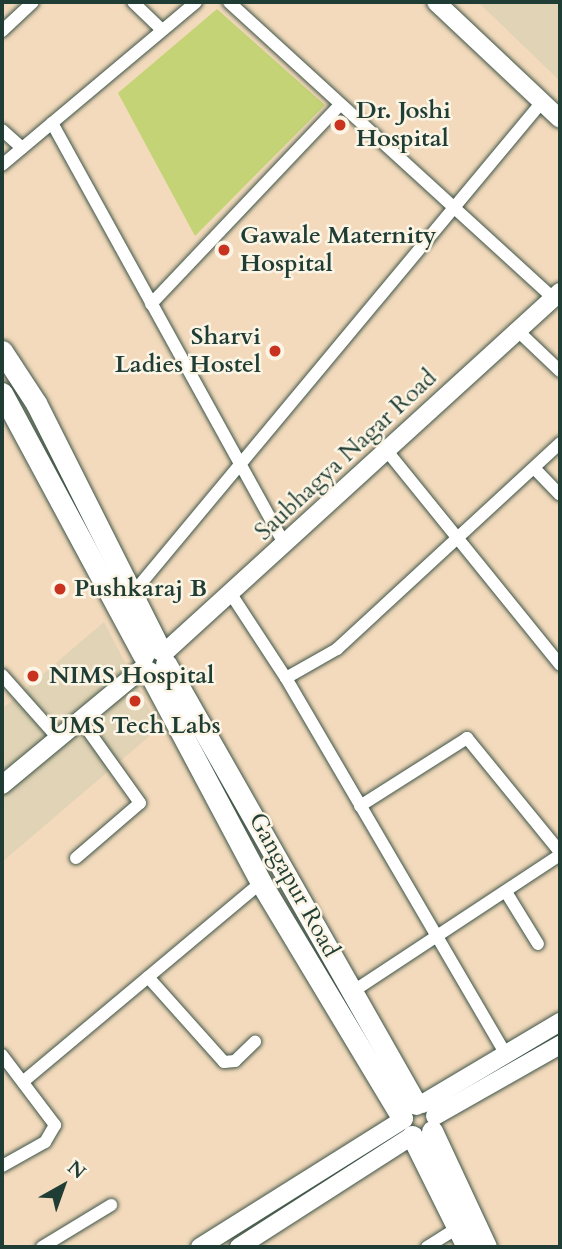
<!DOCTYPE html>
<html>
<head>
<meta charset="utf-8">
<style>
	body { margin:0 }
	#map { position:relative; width:562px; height:1249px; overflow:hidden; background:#f3dabc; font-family:Cardo,serif }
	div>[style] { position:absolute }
	.built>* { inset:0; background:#e1d3b5 }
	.green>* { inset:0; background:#c4d375 }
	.roads { filter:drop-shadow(0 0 2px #3f5548) drop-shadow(0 0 2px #3f5548) }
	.street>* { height:12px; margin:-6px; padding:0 6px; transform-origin:6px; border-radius:6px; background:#fff }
	.secondary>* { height:18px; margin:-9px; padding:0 9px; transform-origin:9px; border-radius:9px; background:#fff }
	.primary>* { height:21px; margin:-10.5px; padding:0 10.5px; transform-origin:10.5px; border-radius:10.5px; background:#fff }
	.dots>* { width:19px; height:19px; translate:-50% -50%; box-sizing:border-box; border:4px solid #fcf5e5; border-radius:50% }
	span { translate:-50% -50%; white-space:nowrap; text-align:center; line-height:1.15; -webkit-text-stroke:5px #fcf5e5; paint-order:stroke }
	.poi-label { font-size:24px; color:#1f3d34; font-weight:700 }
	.left { translate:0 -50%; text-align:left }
	.right { translate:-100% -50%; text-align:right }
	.street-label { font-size:24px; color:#1f3d34 }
	.frame { position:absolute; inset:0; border:4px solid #1f3d34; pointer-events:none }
	.north { position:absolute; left:28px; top:1151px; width:70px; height:70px; -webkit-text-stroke:5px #fcf5e5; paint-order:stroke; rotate:40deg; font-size:19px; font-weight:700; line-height:28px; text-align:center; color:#1f3d34 }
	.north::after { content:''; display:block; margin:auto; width:24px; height:32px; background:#1f3d34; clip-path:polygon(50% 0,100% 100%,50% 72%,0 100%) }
</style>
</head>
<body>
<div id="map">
	<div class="built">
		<div style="clip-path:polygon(478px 2px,560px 2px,560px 81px)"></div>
		<div style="clip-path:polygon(104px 622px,159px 728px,2px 862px,2px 709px)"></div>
	</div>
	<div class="green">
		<div style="clip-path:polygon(217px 9px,325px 105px,195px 236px,118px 93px)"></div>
	</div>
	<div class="roads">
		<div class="street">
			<div style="left:133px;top:2px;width:40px;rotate:44deg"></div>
			<div style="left:229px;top:2px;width:439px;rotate:42.4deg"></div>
			<div style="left:2px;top:31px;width:42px;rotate:-43.1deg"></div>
			<div style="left:52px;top:123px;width:482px;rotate:61.1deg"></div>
			<div style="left:2px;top:130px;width:27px;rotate:42deg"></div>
			<div style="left:2px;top:165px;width:253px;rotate:-40deg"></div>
			<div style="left:151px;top:304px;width:274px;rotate:-46.5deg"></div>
			<div style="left:518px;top:331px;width:58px;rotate:43.6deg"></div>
			<div style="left:387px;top:451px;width:275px;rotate:51deg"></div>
			<div style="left:534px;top:468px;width:37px;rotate:46deg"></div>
			<div style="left:133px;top:593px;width:639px;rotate:-50.21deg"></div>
			<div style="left:231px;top:594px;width:100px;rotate:56.8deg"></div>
			<div style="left:286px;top:678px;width:59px;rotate:-29.6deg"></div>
			<div style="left:337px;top:649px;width:304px;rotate:-42.7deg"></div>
			<div style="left:2px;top:675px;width:84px;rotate:48.4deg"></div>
			<div style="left:286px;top:678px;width:436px;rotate:59.7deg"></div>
			<div style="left:360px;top:806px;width:127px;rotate:-32.4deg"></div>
			<div style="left:467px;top:738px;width:147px;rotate:50.8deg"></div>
			<div style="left:76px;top:858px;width:84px;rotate:-40.7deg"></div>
			<div style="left:140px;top:803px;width:103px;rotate:-125.5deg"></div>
			<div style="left:506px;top:892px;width:61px;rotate:58.4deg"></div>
			<div style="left:148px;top:977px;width:114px;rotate:48.2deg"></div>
			<div style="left:224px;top:1062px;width:11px;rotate:-5deg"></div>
			<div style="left:235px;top:1061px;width:28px;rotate:-44deg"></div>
			<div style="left:349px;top:994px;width:253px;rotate:-33.4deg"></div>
			<div style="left:2px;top:1055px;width:88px;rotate:52.9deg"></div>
			<div style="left:55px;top:1125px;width:20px;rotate:120deg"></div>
			<div style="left:45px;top:1142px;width:49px;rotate:150.8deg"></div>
			<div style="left:25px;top:1080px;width:307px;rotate:-39.9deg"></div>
			<div style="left:42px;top:1247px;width:81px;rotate:-31.3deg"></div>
			<div style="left:427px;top:1247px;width:36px;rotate:-32deg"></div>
		</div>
		<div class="secondary">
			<div style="left:436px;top:2px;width:170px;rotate:43.3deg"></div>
			<div style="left:164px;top:653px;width:536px;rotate:-42.35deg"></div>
			<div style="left:2px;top:785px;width:185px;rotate:-39.7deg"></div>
			<div style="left:422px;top:1104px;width:161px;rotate:-30.7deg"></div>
			<div style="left:435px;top:1116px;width:144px;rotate:-29.6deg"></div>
			<div style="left:200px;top:1247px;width:237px;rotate:-32.1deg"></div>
			<div style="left:239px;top:1247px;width:206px;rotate:-32.7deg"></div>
		</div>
		<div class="primary">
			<div style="left:2px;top:351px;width:62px;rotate:56.8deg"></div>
			<div style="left:36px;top:403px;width:276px;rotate:63.3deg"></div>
			<div style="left:2px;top:393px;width:298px;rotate:61.7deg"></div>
			<div style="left:166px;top:664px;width:506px;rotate:60.4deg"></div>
			<div style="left:149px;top:672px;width:239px;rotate:62deg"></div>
			<div style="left:261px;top:883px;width:274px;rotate:59deg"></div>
			<div style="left:432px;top:1131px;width:128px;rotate:65deg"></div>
			<div style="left:412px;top:1136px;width:124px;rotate:63.6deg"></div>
		</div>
	</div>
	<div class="dots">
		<div style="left:340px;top:125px;background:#c8321e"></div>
		<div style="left:224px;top:250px;background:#c8321e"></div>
		<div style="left:275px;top:351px;background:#c8321e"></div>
		<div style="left:60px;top:589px;background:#c8321e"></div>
		<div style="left:33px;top:676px;background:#c8321e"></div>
		<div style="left:135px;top:701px;background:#c8321e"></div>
	</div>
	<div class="poi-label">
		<span class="left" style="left:356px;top:125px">Dr. Joshi<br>Hospital</span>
		<span class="left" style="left:240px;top:250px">Gawale Maternity<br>Hospital</span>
		<span class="right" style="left:261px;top:351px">Sharvi<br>Ladies Hostel</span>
		<span class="left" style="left:74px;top:589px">Pushkaraj B</span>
		<span class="left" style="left:49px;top:676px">NIMS Hospital</span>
		<span style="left:135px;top:726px">UMS Tech Labs</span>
	</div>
	<div class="street-label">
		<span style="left:346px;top:455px;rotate:-43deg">Saubhagya Nagar Road</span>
		<span style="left:294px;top:885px;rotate:61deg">Gangapur Road</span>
	</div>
	<div class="frame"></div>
	<div class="north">N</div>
</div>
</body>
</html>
